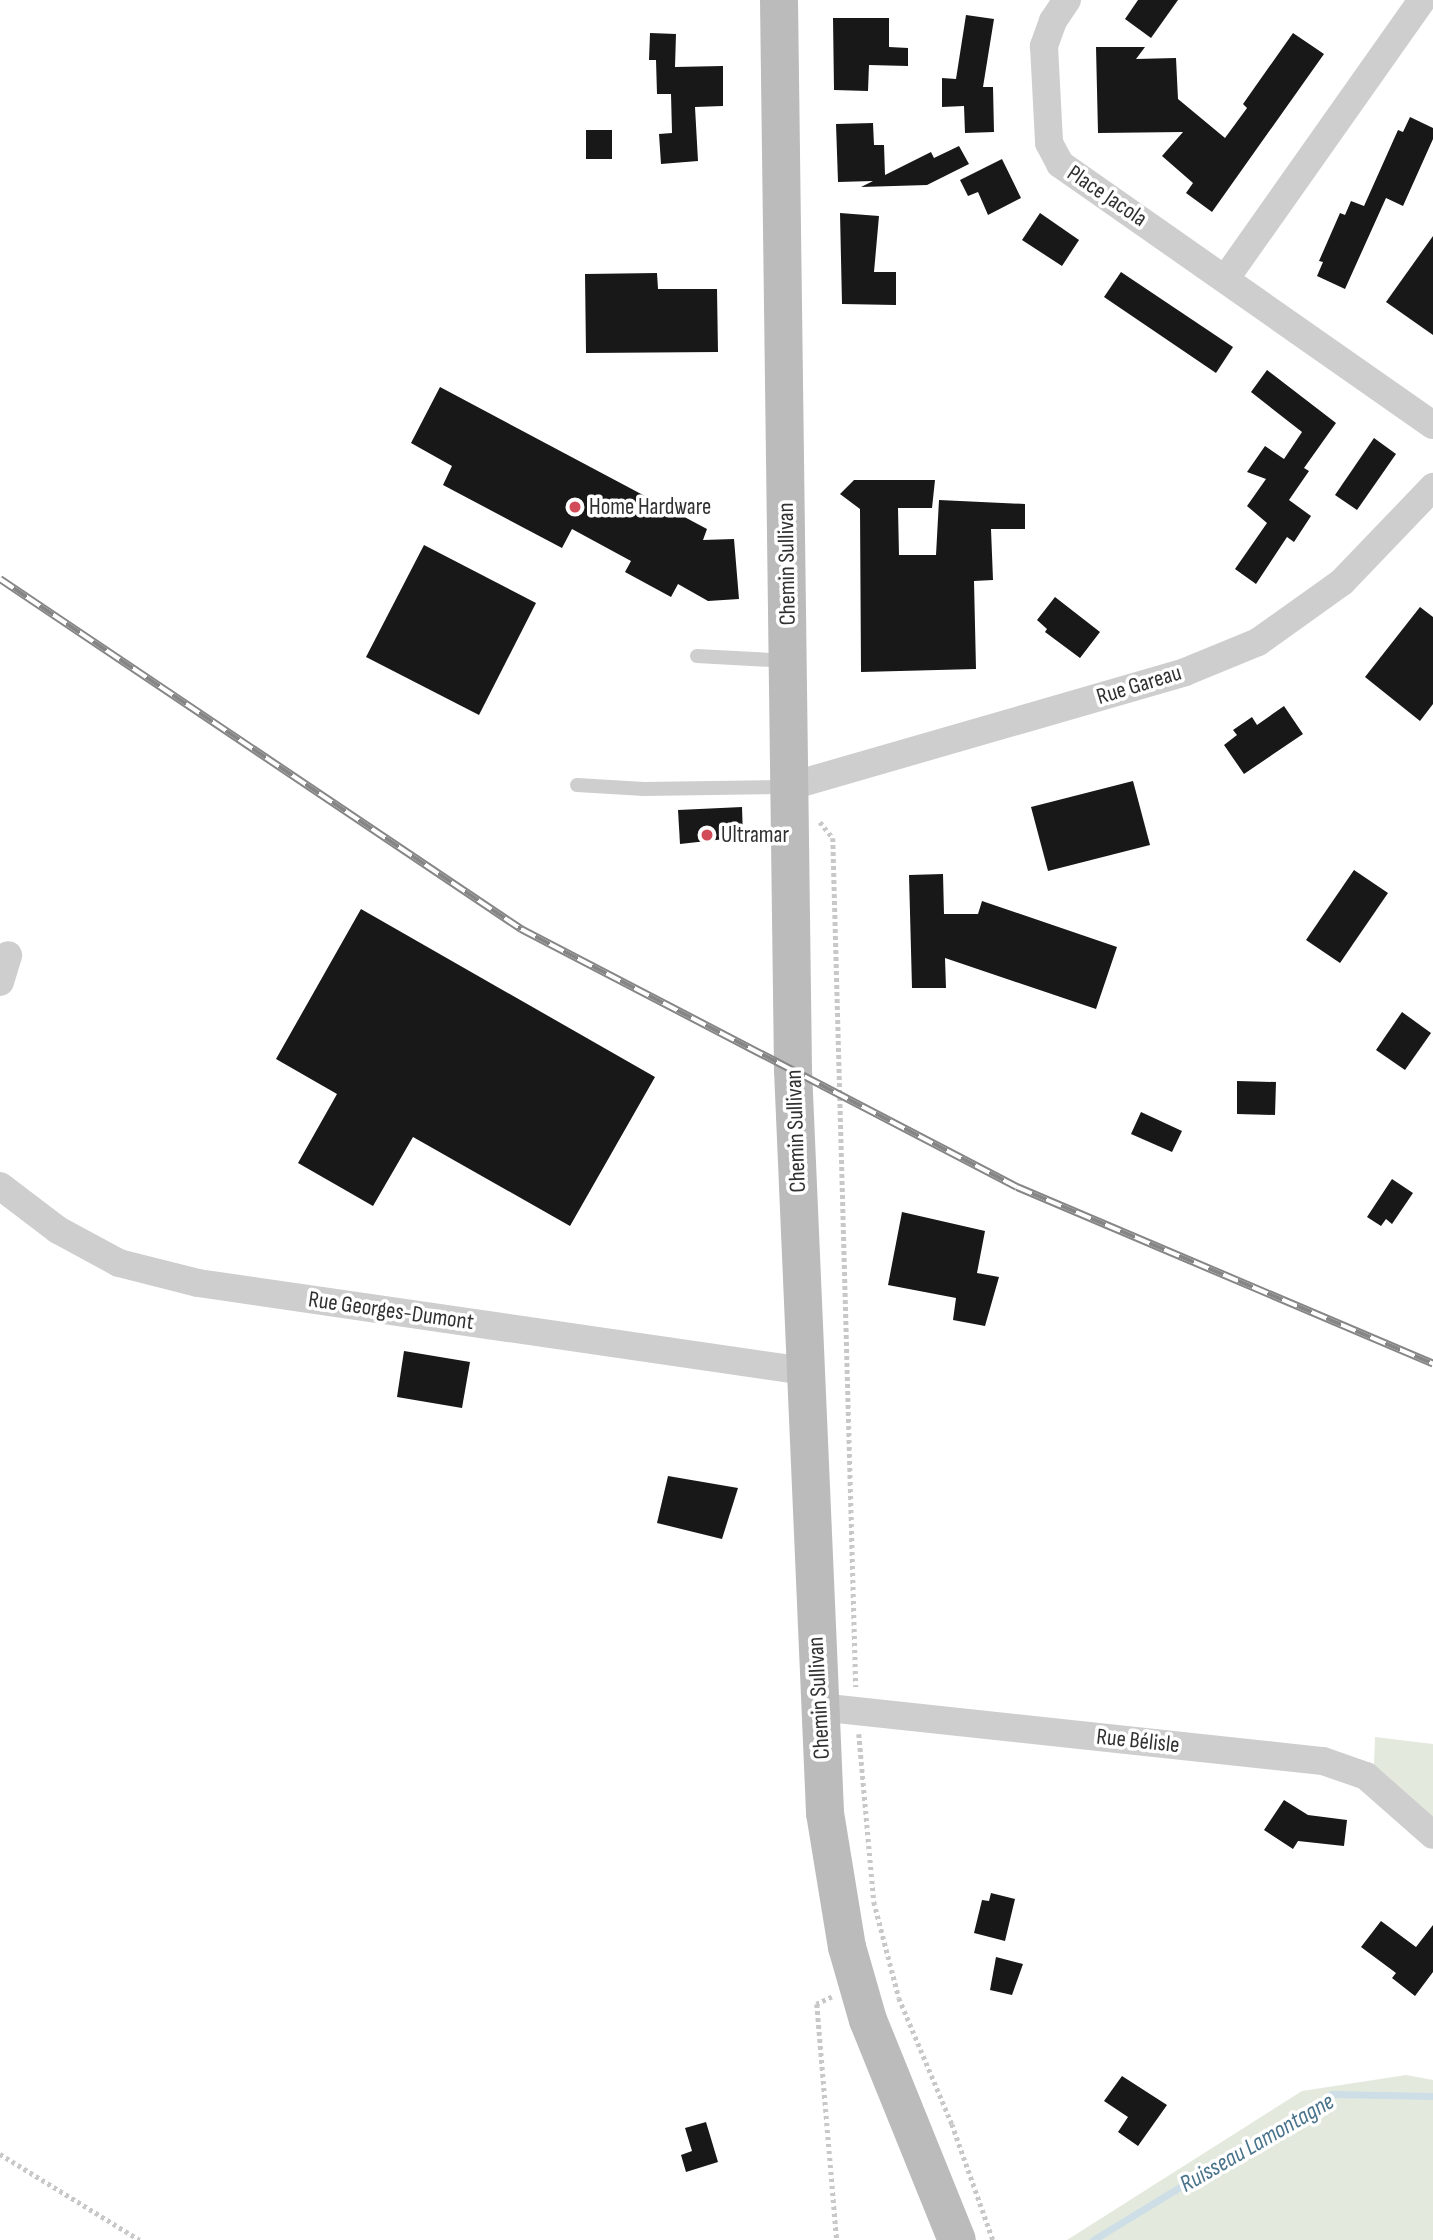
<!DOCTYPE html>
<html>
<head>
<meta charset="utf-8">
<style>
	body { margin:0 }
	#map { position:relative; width:1433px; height:2240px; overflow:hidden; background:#fff; font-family:"Sofia Sans Condensed",sans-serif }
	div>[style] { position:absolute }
	.green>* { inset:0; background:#e4e9de }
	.stream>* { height:7px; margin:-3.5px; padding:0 3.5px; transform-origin:3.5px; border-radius:3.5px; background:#cddee7 }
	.building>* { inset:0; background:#181818 }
	.path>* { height:4.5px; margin-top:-2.25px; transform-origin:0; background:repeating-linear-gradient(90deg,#c8c8c8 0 3.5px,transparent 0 7px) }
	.lane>* { height:14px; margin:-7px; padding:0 7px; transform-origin:7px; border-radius:7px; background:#cecece }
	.street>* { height:28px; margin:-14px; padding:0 14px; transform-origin:14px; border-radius:14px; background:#cecece }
	.secondary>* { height:38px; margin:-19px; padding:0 19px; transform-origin:19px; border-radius:19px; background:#bbb }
	.rail>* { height:8px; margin-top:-4px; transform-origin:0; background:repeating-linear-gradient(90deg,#fff 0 16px,#868686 0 32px); box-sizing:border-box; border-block:2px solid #868686 }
	.dots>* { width:19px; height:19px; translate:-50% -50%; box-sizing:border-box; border:4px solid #fff; border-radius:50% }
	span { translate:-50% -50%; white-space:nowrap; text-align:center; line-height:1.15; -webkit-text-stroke:7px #fff; paint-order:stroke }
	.street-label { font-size:23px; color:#313131 }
	.poi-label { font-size:23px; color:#313131 }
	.left { translate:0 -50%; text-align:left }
	.water-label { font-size:24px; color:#48738a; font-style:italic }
</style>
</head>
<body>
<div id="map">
	<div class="green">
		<div style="clip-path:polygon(1375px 1737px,1433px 1744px,1433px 1822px,1374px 1765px)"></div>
		<div style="clip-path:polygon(1406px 2075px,1433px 2080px,1433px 2240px,1067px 2240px,1302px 2091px)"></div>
	</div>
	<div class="stream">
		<div style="left:1093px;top:2240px;width:280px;rotate:-31.4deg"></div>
		<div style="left:1332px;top:2094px;width:101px;rotate:1.1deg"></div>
	</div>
	<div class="building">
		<div style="clip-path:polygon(1138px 0,1178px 0,1151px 38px,1125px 19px)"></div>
		<div style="clip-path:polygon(966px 15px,994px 19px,983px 87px,993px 87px,994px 132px,965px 133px,964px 106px,942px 107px,942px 78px,956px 79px)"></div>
		<div style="clip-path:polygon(833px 18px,889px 18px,889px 47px,908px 48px,908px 66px,869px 65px,868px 91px,834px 90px)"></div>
		<div style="clip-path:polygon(650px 33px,676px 34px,675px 67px,723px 66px,723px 106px,695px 107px,698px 161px,661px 164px,659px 134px,672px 133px,671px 94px,657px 94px,656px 60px,649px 60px)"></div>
		<div style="clip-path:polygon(1293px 33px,1324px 54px,1212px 212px,1186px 193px,1193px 183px,1162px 156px,1183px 132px,1098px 133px,1096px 47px,1145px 47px,1136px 59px,1176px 58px,1178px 99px,1225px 138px,1247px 108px,1243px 104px)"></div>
		<div style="clip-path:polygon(1410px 117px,1433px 128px,1433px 139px,1403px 206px,1386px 198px,1345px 289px,1317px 276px,1323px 262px,1319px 261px,1340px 213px,1345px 215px,1351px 201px,1364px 206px,1398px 130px,1403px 132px)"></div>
		<div style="clip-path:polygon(873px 123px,874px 145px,884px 145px,885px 175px,931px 152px,934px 158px,959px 146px,969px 164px,927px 185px,861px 187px,873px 181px,838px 182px,836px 124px)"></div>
		<div style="clip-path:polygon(586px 130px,612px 130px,612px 159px,586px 159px)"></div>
		<div style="clip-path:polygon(1002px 159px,1021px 198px,988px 215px,978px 192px,968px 196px,960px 180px)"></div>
		<div style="clip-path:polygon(840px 213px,879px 216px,874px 272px,896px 272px,896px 305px,842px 304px)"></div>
		<div style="clip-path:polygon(1040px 213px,1079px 240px,1062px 266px,1022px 240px)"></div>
		<div style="clip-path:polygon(1433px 236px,1433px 335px,1386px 302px)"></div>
		<div style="clip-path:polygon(1121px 272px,1233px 347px,1216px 373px,1104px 297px)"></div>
		<div style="clip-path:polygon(657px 273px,658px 289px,717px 289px,718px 352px,586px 353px,585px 274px)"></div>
		<div style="clip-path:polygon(1267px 370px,1336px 423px,1304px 468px,1309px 471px,1289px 500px,1311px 516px,1294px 542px,1287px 537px,1256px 584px,1235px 569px,1267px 523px,1247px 506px,1266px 479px,1247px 472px,1265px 446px,1284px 459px,1302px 432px,1251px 392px)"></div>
		<div style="clip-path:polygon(440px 387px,707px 529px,703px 540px,734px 539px,739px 599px,708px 601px,678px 584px,671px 597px,625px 572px,631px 561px,572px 529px,562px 548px,443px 485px,452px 466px,411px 443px)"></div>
		<div style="clip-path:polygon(1374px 438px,1396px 454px,1357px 510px,1335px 495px)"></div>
		<div style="clip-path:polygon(854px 480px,935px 480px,932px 508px,898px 508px,899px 555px,936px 555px,939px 500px,1025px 504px,1025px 529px,991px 529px,993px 580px,974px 581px,976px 669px,861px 672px,860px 509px,840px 494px)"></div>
		<div style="clip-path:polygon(424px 545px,536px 603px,479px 715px,366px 657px)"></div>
		<div style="clip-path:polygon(1055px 597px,1100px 632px,1080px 658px,1045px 632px,1047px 629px,1037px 620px)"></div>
		<div style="clip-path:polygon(1420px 607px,1433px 617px,1433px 704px,1420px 721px,1365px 677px)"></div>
		<div style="clip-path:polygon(1284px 706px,1303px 734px,1244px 774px,1224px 745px,1237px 735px,1233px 730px,1252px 717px,1257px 725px)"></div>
		<div style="clip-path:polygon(1133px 781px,1150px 845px,1048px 871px,1031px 807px)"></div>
		<div style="clip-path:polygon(742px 807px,743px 837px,680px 844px,678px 810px)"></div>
		<div style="clip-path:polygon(1354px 870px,1388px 893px,1340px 963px,1306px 940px)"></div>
		<div style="clip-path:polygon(943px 874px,944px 914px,978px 914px,982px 901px,1117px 947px,1096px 1009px,945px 958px,946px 988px,912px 988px,909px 875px)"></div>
		<div style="clip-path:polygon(361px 909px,655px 1077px,570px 1226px,413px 1137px,373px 1206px,298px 1163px,337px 1094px,276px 1059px)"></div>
		<div style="clip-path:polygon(1402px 1012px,1431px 1033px,1405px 1070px,1376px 1050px)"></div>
		<div style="clip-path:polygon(1237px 1081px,1276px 1082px,1275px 1115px,1237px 1114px)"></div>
		<div style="clip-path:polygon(1141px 1112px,1182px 1131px,1172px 1152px,1131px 1134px)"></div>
		<div style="clip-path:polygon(1392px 1179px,1413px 1193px,1392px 1224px,1386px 1219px,1381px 1226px,1367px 1217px)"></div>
		<div style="clip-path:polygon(902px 1212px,985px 1231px,977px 1273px,999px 1277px,985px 1326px,953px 1320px,956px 1298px,888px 1285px)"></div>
		<div style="clip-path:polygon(404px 1351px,470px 1362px,462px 1408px,397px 1397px)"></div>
		<div style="clip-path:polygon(668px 1476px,738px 1488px,722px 1539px,657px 1523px)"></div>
		<div style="clip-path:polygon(1284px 1800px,1308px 1815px,1347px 1820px,1344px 1846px,1298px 1841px,1293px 1849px,1264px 1830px)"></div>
		<div style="clip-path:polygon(991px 1893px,1015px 1899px,1005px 1941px,974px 1933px,982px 1900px,989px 1901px)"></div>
		<div style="clip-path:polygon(1381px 1921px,1416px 1947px,1433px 1925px,1433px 1972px,1415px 1996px,1392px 1978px,1396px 1973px,1361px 1947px)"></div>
		<div style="clip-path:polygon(996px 1957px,1023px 1964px,1012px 1995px,990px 1990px)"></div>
		<div style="clip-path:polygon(1122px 2076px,1167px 2105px,1138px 2146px,1118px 2132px,1128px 2117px,1104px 2101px)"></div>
		<div style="clip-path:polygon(706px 2122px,718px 2162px,686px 2172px,681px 2155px,692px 2151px,685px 2128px)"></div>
	</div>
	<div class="path">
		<div style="left:820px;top:822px;width:21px;rotate:51deg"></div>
		<div style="left:833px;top:838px;width:849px;rotate:88.45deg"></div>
		<div style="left:859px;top:1734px;width:169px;rotate:84.9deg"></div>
		<div style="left:874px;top:1902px;width:99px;rotate:75.4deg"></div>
		<div style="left:899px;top:1998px;width:137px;rotate:67.2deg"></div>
		<div style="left:952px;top:2124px;width:123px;rotate:70.5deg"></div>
		<div style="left:832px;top:1997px;width:17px;rotate:155deg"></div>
		<div style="left:817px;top:2004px;width:237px;rotate:85.2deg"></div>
		<div style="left:0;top:2154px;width:164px;rotate:31.6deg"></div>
	</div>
	<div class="lane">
		<div style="left:697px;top:656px;width:91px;rotate:3.1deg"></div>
		<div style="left:577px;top:785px;width:67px;rotate:3.4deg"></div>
		<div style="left:644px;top:789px;width:145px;rotate:-0.8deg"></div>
	</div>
	<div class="street">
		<div style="left:1067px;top:0;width:25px;rotate:124deg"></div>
		<div style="left:1053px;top:21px;width:27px;rotate:110deg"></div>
		<div style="left:1044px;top:46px;width:97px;rotate:87deg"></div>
		<div style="left:1049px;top:143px;width:24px;rotate:62deg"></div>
		<div style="left:1060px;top:164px;width:455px;rotate:35deg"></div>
		<div style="left:1226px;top:278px;width:340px;rotate:-54.8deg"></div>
		<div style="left:791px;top:786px;width:410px;rotate:-16.1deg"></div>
		<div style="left:1185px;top:672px;width:79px;rotate:-22.3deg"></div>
		<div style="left:1258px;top:642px;width:103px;rotate:-35.5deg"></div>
		<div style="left:1342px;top:582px;width:132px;rotate:-46.2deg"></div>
		<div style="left:0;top:982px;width:28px;rotate:-73deg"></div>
		<div style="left:0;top:1186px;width:73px;rotate:37.2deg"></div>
		<div style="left:58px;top:1230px;width:69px;rotate:28.4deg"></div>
		<div style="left:119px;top:1263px;width:81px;rotate:14.2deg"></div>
		<div style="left:198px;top:1283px;width:613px;rotate:8.25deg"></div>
		<div style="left:819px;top:1707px;width:507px;rotate:6.12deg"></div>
		<div style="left:1323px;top:1761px;width:46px;rotate:19.2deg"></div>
		<div style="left:1366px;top:1776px;width:89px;rotate:41.4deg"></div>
	</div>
	<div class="secondary">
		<div style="left:779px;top:0;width:1070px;rotate:89.25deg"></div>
		<div style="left:793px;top:1070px;width:744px;rotate:87.53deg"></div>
		<div style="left:825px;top:1813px;width:136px;rotate:80.7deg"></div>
		<div style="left:847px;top:1947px;width:76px;rotate:74deg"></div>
		<div style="left:868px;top:2020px;width:237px;rotate:68deg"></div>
	</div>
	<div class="rail">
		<div style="left:0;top:579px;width:628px;rotate:33.89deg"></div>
		<div style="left:521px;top:929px;width:559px;rotate:27.48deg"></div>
		<div style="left:1017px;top:1187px;width:452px;rotate:23deg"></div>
	</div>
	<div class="dots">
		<div style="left:575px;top:507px;background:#d14b58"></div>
		<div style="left:707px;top:835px;background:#d14b58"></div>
	</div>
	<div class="street-label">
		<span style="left:1107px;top:196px;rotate:34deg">Place Jacola</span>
		<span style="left:787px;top:564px;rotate:-91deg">Chemin Sullivan</span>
		<span style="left:1139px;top:685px;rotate:-17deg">Rue Gareau</span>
		<span style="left:796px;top:1131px;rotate:-92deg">Chemin Sullivan</span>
		<span style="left:391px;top:1311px;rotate:8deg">Rue Georges-Dumont</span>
		<span style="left:819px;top:1698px;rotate:-93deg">Chemin Sullivan</span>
		<span style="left:1138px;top:1741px;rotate:6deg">Rue Bélisle</span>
	</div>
	<div class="poi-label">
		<span class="left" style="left:589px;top:507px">Home Hardware</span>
		<span class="left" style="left:721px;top:835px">Ultramar</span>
	</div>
	<div class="water-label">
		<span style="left:1257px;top:2143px;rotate:-30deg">Ruisseau Lamontagne</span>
	</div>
</div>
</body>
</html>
